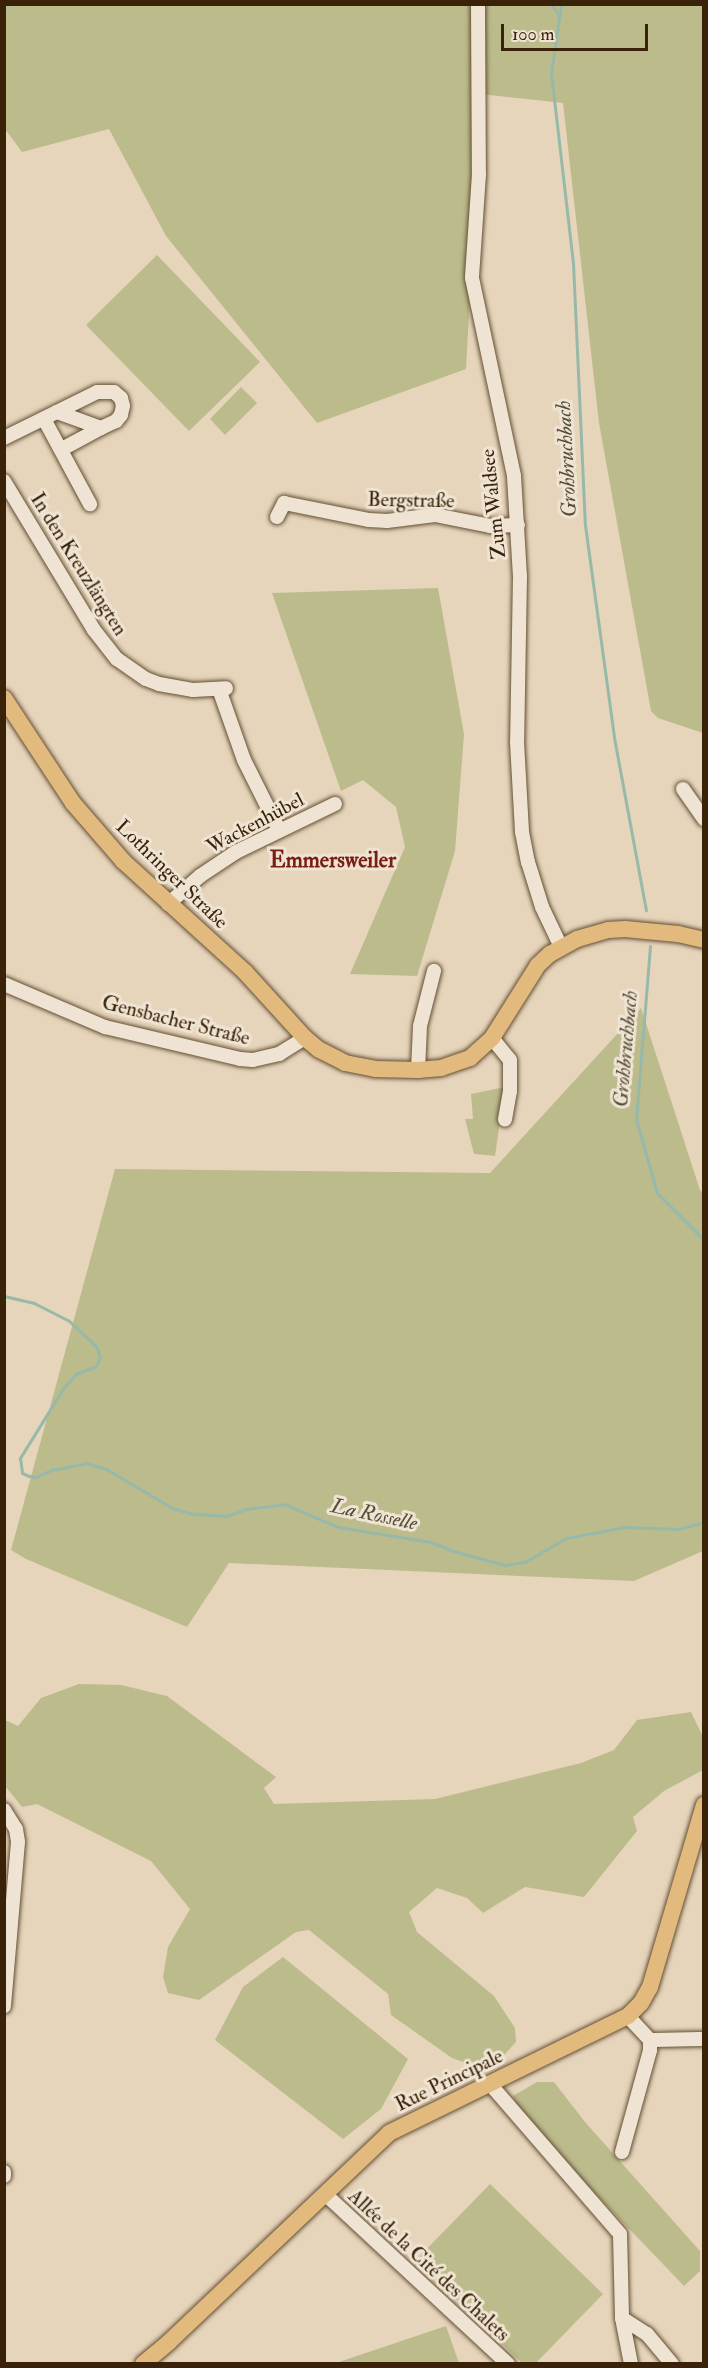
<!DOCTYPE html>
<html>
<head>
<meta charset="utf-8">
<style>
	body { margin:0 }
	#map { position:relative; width:708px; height:2368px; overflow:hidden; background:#e6d5bb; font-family:"IM FELL Double Pica",serif }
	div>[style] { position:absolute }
	.green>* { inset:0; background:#bcbb8c }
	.stream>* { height:3px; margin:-1.5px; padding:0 1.5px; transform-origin:1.5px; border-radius:1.5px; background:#97b9aa }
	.roads { filter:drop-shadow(0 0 2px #644f34) drop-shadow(0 0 2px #644f34) }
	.minor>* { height:14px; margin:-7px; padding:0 7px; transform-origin:7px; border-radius:7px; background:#efe4d3 }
	.major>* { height:16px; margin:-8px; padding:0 8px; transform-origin:8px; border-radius:8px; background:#e3ba7e }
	span { translate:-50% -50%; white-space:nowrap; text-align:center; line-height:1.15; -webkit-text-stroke:6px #efe4d3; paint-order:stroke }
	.street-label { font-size:20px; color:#392207 }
	.water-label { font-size:21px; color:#554f38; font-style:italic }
	.quarter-label { font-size:22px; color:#7a1f14; font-weight:700 }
	.frame { position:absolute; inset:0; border:6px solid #392207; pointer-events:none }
	.scale { position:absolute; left:501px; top:24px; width:147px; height:27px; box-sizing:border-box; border:3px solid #392207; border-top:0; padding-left:8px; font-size:18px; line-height:21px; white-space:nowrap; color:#392207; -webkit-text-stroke:4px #efe4d3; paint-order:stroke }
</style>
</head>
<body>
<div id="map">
	<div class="green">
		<div style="clip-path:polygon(5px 5px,703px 5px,703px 733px,658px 718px,651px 711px,599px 423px,563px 103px,481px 94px,466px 369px,317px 423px,166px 236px,109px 129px,22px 152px,5px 129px)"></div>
		<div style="clip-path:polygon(157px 255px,260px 362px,189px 431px,86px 325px)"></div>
		<div style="clip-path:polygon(241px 387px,257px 403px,225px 435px,210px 419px)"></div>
		<div style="clip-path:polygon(438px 588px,464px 734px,455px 851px,417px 976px,350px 974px,405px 847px,396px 807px,363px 780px,341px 791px,272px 593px)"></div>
		<div style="clip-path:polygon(641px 1008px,700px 1190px,703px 1193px,703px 1551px,634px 1581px,229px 1563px,187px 1627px,26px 1559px,11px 1550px,115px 1169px,490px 1173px)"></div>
		<div style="clip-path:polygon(505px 1087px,495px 1156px,474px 1154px,465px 1119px,473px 1119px,471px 1094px)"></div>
		<div style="clip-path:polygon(79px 1684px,121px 1685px,167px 1696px,276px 1777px,264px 1788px,274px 1804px,435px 1799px,581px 1763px,614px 1750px,637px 1720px,691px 1712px,703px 1737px,703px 1770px,664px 1791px,633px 1817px,637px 1831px,584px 1897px,525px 1887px,483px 1913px,467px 1898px,437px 1888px,409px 1912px,417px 1932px,494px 1996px,515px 2028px,516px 2042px,495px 2065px,482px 2069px,452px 2058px,391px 2015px,388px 1994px,309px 1930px,296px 1932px,199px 2000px,168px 1993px,163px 1977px,168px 1947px,190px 1909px,151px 1861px,37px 1804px,22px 1807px,5px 1786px,5px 1720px,18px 1726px,41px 1698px)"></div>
		<div style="clip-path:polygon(283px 1957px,408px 2059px,381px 2109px,343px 2139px,215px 2040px,243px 1987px)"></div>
		<div style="clip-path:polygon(537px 2082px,554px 2082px,585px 2122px,700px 2251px,700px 2271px,684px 2286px,523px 2118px,513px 2096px)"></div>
		<div style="clip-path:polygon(490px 2184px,603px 2294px,536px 2363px,522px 2363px,416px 2260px)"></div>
		<div style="clip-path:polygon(446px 2326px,459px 2363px,336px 2363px)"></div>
	</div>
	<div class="stream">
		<div style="left:551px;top:4px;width:14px;rotate:54deg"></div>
		<div style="left:561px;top:4px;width:70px;rotate:98.2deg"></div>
		<div style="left:551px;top:73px;width:191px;rotate:83.4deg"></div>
		<div style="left:573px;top:263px;width:262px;rotate:87.4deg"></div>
		<div style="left:585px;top:525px;width:220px;rotate:82.2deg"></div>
		<div style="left:615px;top:743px;width:170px;rotate:79.5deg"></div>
		<div style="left:650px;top:946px;width:174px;rotate:94.6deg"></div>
		<div style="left:636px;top:1119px;width:77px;rotate:74.2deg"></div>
		<div style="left:657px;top:1193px;width:66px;rotate:45deg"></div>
		<div style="left:4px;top:1296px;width:31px;rotate:13deg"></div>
		<div style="left:34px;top:1303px;width:38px;rotate:27deg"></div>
		<div style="left:68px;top:1320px;width:38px;rotate:43deg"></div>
		<div style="left:96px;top:1346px;width:12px;rotate:70deg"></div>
		<div style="left:100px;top:1357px;width:10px;rotate:114deg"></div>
		<div style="left:96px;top:1366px;width:22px;rotate:158deg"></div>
		<div style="left:76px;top:1374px;width:18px;rotate:133deg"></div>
		<div style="left:64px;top:1387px;width:84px;rotate:121.8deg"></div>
		<div style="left:20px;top:1458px;width:15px;rotate:82deg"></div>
		<div style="left:22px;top:1473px;width:8px;rotate:23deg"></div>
		<div style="left:29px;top:1476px;width:7px;rotate:8deg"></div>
		<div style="left:36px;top:1477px;width:17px;rotate:-25deg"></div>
		<div style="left:51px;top:1470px;width:37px;rotate:-11deg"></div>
		<div style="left:87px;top:1463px;width:22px;rotate:18deg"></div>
		<div style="left:108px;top:1470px;width:74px;rotate:30.7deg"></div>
		<div style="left:172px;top:1508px;width:22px;rotate:16deg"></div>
		<div style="left:193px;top:1514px;width:34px;rotate:3deg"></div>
		<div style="left:227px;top:1516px;width:20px;rotate:-20deg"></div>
		<div style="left:246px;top:1509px;width:38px;rotate:-7deg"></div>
		<div style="left:284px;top:1504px;width:59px;rotate:23.1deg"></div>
		<div style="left:338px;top:1527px;width:94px;rotate:9.2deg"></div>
		<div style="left:431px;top:1542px;width:24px;rotate:22deg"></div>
		<div style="left:453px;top:1551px;width:54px;rotate:15.1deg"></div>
		<div style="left:505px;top:1565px;width:20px;rotate:-9deg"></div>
		<div style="left:525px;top:1562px;width:48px;rotate:-30.3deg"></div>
		<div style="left:566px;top:1538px;width:60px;rotate:-10.6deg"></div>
		<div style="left:625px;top:1527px;width:53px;rotate:2.2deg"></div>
		<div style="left:678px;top:1529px;width:27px;rotate:-15deg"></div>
	</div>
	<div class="roads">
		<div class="minor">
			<div style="left:478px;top:4px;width:170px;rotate:89.7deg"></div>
			<div style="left:479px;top:174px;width:104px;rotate:93.9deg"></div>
			<div style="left:472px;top:278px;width:202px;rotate:78deg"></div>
			<div style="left:514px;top:476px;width:100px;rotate:86.6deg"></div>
			<div style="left:520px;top:576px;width:166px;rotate:91deg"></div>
			<div style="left:517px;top:742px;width:90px;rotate:86.8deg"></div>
			<div style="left:522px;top:832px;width:31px;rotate:79deg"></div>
			<div style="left:528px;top:862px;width:47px;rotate:72.7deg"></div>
			<div style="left:542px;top:907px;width:44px;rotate:64.6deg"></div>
			<div style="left:44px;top:419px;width:97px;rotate:61.6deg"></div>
			<div style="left:4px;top:438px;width:104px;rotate:-26.3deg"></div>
			<div style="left:97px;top:392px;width:17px"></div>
			<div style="left:114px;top:392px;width:9px;rotate:41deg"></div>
			<div style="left:121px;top:398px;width:8px;rotate:76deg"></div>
			<div style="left:123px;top:406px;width:9px;rotate:103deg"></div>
			<div style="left:121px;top:415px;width:8px;rotate:130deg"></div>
			<div style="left:116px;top:421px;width:17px;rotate:155deg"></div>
			<div style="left:101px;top:428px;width:47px;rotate:-160deg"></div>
			<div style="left:62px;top:449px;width:44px;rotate:-28.3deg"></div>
			<div style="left:4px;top:481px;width:174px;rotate:58.9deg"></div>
			<div style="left:94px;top:630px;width:37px;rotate:52deg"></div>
			<div style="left:117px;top:659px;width:35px;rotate:35deg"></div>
			<div style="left:146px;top:679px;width:14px;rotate:21deg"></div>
			<div style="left:159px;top:684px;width:35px;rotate:10deg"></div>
			<div style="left:193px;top:690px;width:33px;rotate:-3deg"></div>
			<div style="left:277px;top:517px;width:16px;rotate:-63deg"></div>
			<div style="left:284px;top:503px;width:87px;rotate:11.3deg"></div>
			<div style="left:369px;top:520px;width:18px;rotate:3deg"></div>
			<div style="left:387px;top:521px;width:48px;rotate:-7.1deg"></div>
			<div style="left:435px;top:515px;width:56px;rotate:11.3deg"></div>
			<div style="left:490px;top:526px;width:28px;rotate:-2deg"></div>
			<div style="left:219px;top:689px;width:75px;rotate:70.6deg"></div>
			<div style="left:244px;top:760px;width:78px;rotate:63.4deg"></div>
			<div style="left:683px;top:789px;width:37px;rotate:55deg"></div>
			<div style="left:168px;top:904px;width:43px;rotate:-41.2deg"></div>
			<div style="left:200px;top:876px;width:43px;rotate:-33.7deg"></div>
			<div style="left:236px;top:852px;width:110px;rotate:-25.9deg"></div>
			<div style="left:4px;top:984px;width:110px;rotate:23.1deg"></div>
			<div style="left:105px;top:1027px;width:139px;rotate:13.3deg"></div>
			<div style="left:240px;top:1059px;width:13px;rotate:4deg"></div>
			<div style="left:253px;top:1060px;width:27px;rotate:-13deg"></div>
			<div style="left:279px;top:1054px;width:31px;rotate:-32deg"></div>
			<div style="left:492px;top:1038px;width:28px;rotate:51deg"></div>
			<div style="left:510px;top:1060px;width:31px;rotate:90deg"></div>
			<div style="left:510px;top:1091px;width:29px;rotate:100deg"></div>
			<div style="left:418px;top:1070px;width:44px;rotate:-87.4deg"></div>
			<div style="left:420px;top:1026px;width:57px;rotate:-75.7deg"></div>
			<div style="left:4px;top:1810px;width:22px;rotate:58deg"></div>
			<div style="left:16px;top:1829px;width:13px;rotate:81deg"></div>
			<div style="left:18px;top:1842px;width:165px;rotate:94.9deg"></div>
			<div style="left:650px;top:2040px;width:54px;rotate:-1.1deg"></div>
			<div style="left:490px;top:2084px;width:198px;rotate:49.1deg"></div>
			<div style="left:620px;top:2234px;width:84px;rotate:88.6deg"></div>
			<div style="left:622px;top:2318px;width:47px;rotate:78.9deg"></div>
			<div style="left:622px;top:2152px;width:106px;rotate:-74.6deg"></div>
			<div style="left:650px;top:2050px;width:10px;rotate:-90deg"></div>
			<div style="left:650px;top:2040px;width:33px;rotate:-133deg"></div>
			<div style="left:4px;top:2172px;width:4px;rotate:90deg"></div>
			<div style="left:325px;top:2194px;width:250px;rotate:42.9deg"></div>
			<div style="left:622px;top:2318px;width:30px;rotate:33deg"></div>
			<div style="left:647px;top:2334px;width:39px;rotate:50deg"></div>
		</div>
		<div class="major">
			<div style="left:4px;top:698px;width:126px;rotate:56.7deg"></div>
			<div style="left:73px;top:803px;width:77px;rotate:49.2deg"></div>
			<div style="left:123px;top:861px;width:165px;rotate:42.3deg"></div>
			<div style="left:245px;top:972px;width:89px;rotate:47.7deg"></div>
			<div style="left:305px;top:1038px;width:17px;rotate:40deg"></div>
			<div style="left:318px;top:1049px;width:30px;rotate:27deg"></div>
			<div style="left:345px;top:1063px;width:31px;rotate:11deg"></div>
			<div style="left:375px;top:1069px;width:43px;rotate:1.3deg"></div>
			<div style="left:418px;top:1070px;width:23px;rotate:-5deg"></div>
			<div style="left:441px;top:1068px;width:31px;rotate:-19deg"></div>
			<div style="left:470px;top:1058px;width:30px;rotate:-42deg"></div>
			<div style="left:492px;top:1038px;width:86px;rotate:-57.8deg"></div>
			<div style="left:538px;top:965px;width:16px;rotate:-43deg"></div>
			<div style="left:550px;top:954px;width:31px;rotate:-29deg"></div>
			<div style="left:577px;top:939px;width:32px;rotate:-16deg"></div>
			<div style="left:608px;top:930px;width:17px;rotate:-3deg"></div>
			<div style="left:625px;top:929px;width:53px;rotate:5.4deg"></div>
			<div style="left:678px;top:934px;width:27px;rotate:13deg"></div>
			<div style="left:143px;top:2364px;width:34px;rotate:-40deg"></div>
			<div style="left:169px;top:2342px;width:303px;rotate:-43.5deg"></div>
			<div style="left:389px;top:2133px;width:266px;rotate:-26.1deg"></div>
			<div style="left:628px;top:2016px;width:18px;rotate:-45deg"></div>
			<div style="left:641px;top:2003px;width:18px;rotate:-61deg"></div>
			<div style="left:650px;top:1987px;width:190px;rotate:-73.5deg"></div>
		</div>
	</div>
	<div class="street-label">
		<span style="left:411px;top:500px;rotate:1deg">Bergstraße</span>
		<span style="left:493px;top:504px;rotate:-96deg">Zum Waldsee</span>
		<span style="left:79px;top:564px;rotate:58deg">In den Kreuzlängten</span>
		<span style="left:255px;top:823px;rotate:-28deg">Wackenhübel</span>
		<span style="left:172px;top:874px;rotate:44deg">Lothringer Straße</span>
		<span style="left:176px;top:1020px;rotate:14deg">Gensbacher Straße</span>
		<span style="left:449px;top:2080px;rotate:-26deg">Rue Principale</span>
		<span style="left:429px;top:2265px;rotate:43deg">Allée de la Cité des Chalets</span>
	</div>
	<div class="water-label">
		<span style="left:567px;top:459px;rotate:-93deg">Grohbruchbach</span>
		<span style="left:626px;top:1049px;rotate:-85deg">Grohbruchbach</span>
		<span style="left:374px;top:1515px;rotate:12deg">La Rosselle</span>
	</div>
	<div class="quarter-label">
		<span style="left:333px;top:861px">Emmersweiler</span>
	</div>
	<div class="frame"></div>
	<div class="scale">100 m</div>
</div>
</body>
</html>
